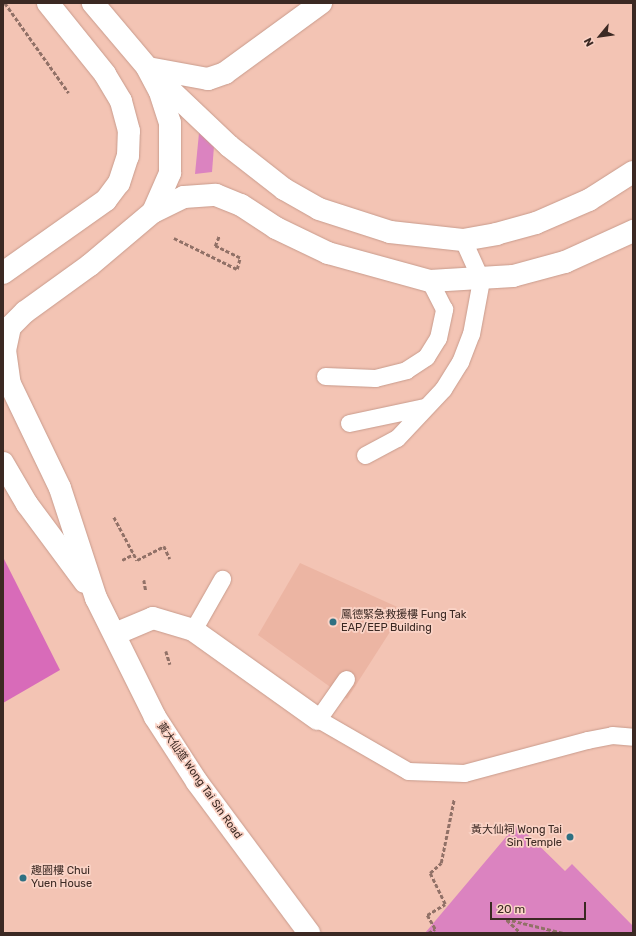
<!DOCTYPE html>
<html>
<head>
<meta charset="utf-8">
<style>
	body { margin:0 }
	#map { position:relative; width:636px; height:936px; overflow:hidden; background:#f3c4b4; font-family:Rubik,"Noto Sans TC",sans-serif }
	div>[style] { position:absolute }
	.built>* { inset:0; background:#ecb5a3 }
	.green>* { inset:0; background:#db83c0 }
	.forest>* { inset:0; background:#d86bb9 }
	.path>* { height:2.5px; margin-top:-1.25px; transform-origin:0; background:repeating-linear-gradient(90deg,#917167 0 4px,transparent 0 6px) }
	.roads { filter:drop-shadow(0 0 1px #c89b8c) drop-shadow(0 0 1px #c89b8c) }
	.lane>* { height:17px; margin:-8.5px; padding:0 8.5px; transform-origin:8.5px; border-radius:8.5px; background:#fff }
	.street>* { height:22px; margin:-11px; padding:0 11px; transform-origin:11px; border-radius:11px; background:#fff }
	.secondary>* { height:22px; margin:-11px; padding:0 11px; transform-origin:11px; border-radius:11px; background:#fff }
	.dots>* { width:11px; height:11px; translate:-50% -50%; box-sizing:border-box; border:2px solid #fad3c6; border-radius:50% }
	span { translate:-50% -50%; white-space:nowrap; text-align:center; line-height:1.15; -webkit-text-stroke:3.5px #fad3c6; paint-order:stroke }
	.poi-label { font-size:11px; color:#3b2923 }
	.left { translate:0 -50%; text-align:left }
	.right { translate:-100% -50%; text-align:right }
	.street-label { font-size:11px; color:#3b2923 }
	.frame { position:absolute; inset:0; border:4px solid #3b2923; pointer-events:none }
	.north { position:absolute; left:580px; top:16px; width:40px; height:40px; -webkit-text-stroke:3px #fad3c6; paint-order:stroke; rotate:241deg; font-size:11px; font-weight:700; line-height:16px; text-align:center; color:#3b2923 }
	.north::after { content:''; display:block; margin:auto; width:14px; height:18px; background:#3b2923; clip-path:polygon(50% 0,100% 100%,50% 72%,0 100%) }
	.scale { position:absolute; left:490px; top:902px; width:96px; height:18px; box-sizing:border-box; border:2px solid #3b2923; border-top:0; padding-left:5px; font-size:12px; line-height:14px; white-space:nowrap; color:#3b2923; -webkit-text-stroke:3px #fad3c6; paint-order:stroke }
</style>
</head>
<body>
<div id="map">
	<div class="built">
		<div style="clip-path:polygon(300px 563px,404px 610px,347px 699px,258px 635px)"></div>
	</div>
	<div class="green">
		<div style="clip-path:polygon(199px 133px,214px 146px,212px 172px,195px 174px)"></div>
		<div style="clip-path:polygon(517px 824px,565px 871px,572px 864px,633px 926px,633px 933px,425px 933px)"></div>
	</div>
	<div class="forest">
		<div style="clip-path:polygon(3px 557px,60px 670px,3px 703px)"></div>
	</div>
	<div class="path">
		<div style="left:5px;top:3px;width:110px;rotate:54.6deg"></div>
		<div style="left:174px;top:238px;width:70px;rotate:26.2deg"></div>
		<div style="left:237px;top:269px;width:11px;rotate:-75deg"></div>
		<div style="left:240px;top:258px;width:28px;rotate:-154deg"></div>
		<div style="left:215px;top:246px;width:11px;rotate:-68deg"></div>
		<div style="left:114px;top:517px;width:49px;rotate:61.9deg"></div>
		<div style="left:137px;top:560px;width:30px;rotate:-27deg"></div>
		<div style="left:164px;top:546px;width:14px;rotate:65deg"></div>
		<div style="left:122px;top:560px;width:13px;rotate:-27deg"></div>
		<div style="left:144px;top:580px;width:11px;rotate:80deg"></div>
		<div style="left:166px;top:651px;width:14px;rotate:73deg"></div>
		<div style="left:506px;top:919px;width:59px;rotate:13.8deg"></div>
		<div style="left:507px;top:920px;width:19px;rotate:43deg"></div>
		<div style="left:428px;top:933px;width:8px;rotate:-30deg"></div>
		<div style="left:435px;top:929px;width:16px;rotate:-120deg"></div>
		<div style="left:427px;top:915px;width:21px;rotate:-31deg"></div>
		<div style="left:445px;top:904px;width:34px;rotate:-116deg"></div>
		<div style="left:430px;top:873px;width:15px;rotate:-42deg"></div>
		<div style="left:441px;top:863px;width:65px;rotate:-78.5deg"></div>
	</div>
	<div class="roads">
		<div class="lane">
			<div style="left:325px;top:376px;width:50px;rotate:2.3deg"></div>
			<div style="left:375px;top:378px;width:32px;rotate:-14deg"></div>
			<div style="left:406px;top:370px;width:24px;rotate:-33deg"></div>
			<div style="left:426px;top:357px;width:22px;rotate:-58deg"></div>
			<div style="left:438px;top:338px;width:30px;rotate:-78deg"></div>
			<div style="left:444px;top:309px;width:31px;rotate:-117deg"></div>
			<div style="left:349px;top:423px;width:78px;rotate:-11.9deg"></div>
			<div style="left:365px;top:455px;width:36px;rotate:-28deg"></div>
			<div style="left:397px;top:438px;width:67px;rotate:-46.8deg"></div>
			<div style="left:443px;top:389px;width:32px;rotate:-58deg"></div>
			<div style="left:460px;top:362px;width:30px;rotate:-69deg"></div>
			<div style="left:471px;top:334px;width:55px;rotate:-79.5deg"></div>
			<div style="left:481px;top:280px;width:44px;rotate:-114.2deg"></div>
			<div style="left:193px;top:630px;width:59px;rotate:-60.4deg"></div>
			<div style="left:346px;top:679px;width:49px;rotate:125deg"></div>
			<div style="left:318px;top:719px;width:104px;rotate:30deg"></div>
			<div style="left:408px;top:771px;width:56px;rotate:2deg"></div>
			<div style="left:464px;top:773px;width:127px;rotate:-15deg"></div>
			<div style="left:587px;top:740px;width:25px;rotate:-11deg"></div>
			<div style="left:612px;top:735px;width:21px;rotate:5deg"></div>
		</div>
		<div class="street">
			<div style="left:148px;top:68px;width:61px;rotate:10.4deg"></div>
			<div style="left:208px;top:79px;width:18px;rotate:-19deg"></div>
			<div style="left:225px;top:73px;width:119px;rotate:-36.1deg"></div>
			<div style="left:150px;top:71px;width:109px;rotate:43.5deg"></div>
			<div style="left:229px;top:146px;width:70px;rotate:38deg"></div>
			<div style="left:284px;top:189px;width:40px;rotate:29.7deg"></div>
			<div style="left:319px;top:209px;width:75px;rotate:17.9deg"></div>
			<div style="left:390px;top:232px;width:73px;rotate:6.3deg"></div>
			<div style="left:463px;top:240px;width:34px;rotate:-10deg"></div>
			<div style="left:496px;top:234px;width:41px;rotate:-15.4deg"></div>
			<div style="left:536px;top:223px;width:58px;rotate:-23.5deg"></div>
			<div style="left:589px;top:200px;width:52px;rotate:-32.5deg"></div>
			<div style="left:153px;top:212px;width:34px;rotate:-26deg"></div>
			<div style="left:184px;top:197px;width:32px;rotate:-4deg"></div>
			<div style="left:216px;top:195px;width:27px;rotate:22deg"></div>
			<div style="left:241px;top:205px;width:42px;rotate:33.3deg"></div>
			<div style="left:276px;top:228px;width:58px;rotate:25.7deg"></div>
			<div style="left:328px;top:253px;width:106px;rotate:15.4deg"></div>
			<div style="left:430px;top:281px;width:83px;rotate:-3.4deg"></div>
			<div style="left:513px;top:276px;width:54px;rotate:-15.1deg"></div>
			<div style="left:565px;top:262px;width:75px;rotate:-24.5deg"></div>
			<div style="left:115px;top:634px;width:41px;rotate:-22.8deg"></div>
			<div style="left:153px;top:618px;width:42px;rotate:16.7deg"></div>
			<div style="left:193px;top:630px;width:153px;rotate:35.5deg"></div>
		</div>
		<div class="secondary">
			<div style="left:3px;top:273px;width:126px;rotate:-35.3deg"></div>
			<div style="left:106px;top:200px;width:21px;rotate:-53deg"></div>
			<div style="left:119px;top:183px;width:28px;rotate:-72deg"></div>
			<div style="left:128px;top:156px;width:25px;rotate:-88deg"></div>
			<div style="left:129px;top:131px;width:31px;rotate:-105deg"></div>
			<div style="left:121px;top:101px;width:31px;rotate:-121deg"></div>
			<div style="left:105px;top:74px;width:91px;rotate:-128.8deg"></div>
			<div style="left:10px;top:327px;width:24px;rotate:102deg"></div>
			<div style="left:5px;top:350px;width:34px;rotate:82deg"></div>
			<div style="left:10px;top:384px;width:115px;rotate:64.3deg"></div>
			<div style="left:60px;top:488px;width:116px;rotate:71.9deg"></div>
			<div style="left:96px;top:598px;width:133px;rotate:63.6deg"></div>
			<div style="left:155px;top:717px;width:77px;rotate:57.1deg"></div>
			<div style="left:197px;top:782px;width:188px;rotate:53.4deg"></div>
			<div style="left:3px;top:334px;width:31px;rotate:-45deg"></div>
			<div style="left:25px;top:312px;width:80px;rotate:-35.9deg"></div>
			<div style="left:90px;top:265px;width:82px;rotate:-40.1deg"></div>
			<div style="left:153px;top:212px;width:43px;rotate:-66.4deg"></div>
			<div style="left:170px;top:173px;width:50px;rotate:-90deg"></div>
			<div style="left:170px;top:123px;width:35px;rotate:-108deg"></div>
			<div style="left:159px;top:90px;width:26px;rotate:-118deg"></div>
			<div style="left:147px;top:67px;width:84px;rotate:-130.2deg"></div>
			<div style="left:3px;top:463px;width:48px;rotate:59.7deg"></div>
			<div style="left:27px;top:504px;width:97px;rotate:53.4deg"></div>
		</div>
	</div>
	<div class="dots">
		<div style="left:333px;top:622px;background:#2e7082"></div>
		<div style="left:570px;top:837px;background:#2e7082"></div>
		<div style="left:23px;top:878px;background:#2e7082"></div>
	</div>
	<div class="poi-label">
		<span class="left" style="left:341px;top:622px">鳳德緊急救援樓 Fung Tak<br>EAP/EEP Building</span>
		<span class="right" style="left:562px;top:837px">黃大仙祠 Wong Tai<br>Sin Temple</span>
		<span class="left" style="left:31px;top:878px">趣園樓 Chui<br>Yuen House</span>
	</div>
	<div class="street-label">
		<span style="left:199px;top:781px;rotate:55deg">黃大仙道 Wong Tai Sin Road</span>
	</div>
	<div class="frame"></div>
	<div class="north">N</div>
	<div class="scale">20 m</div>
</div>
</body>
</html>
